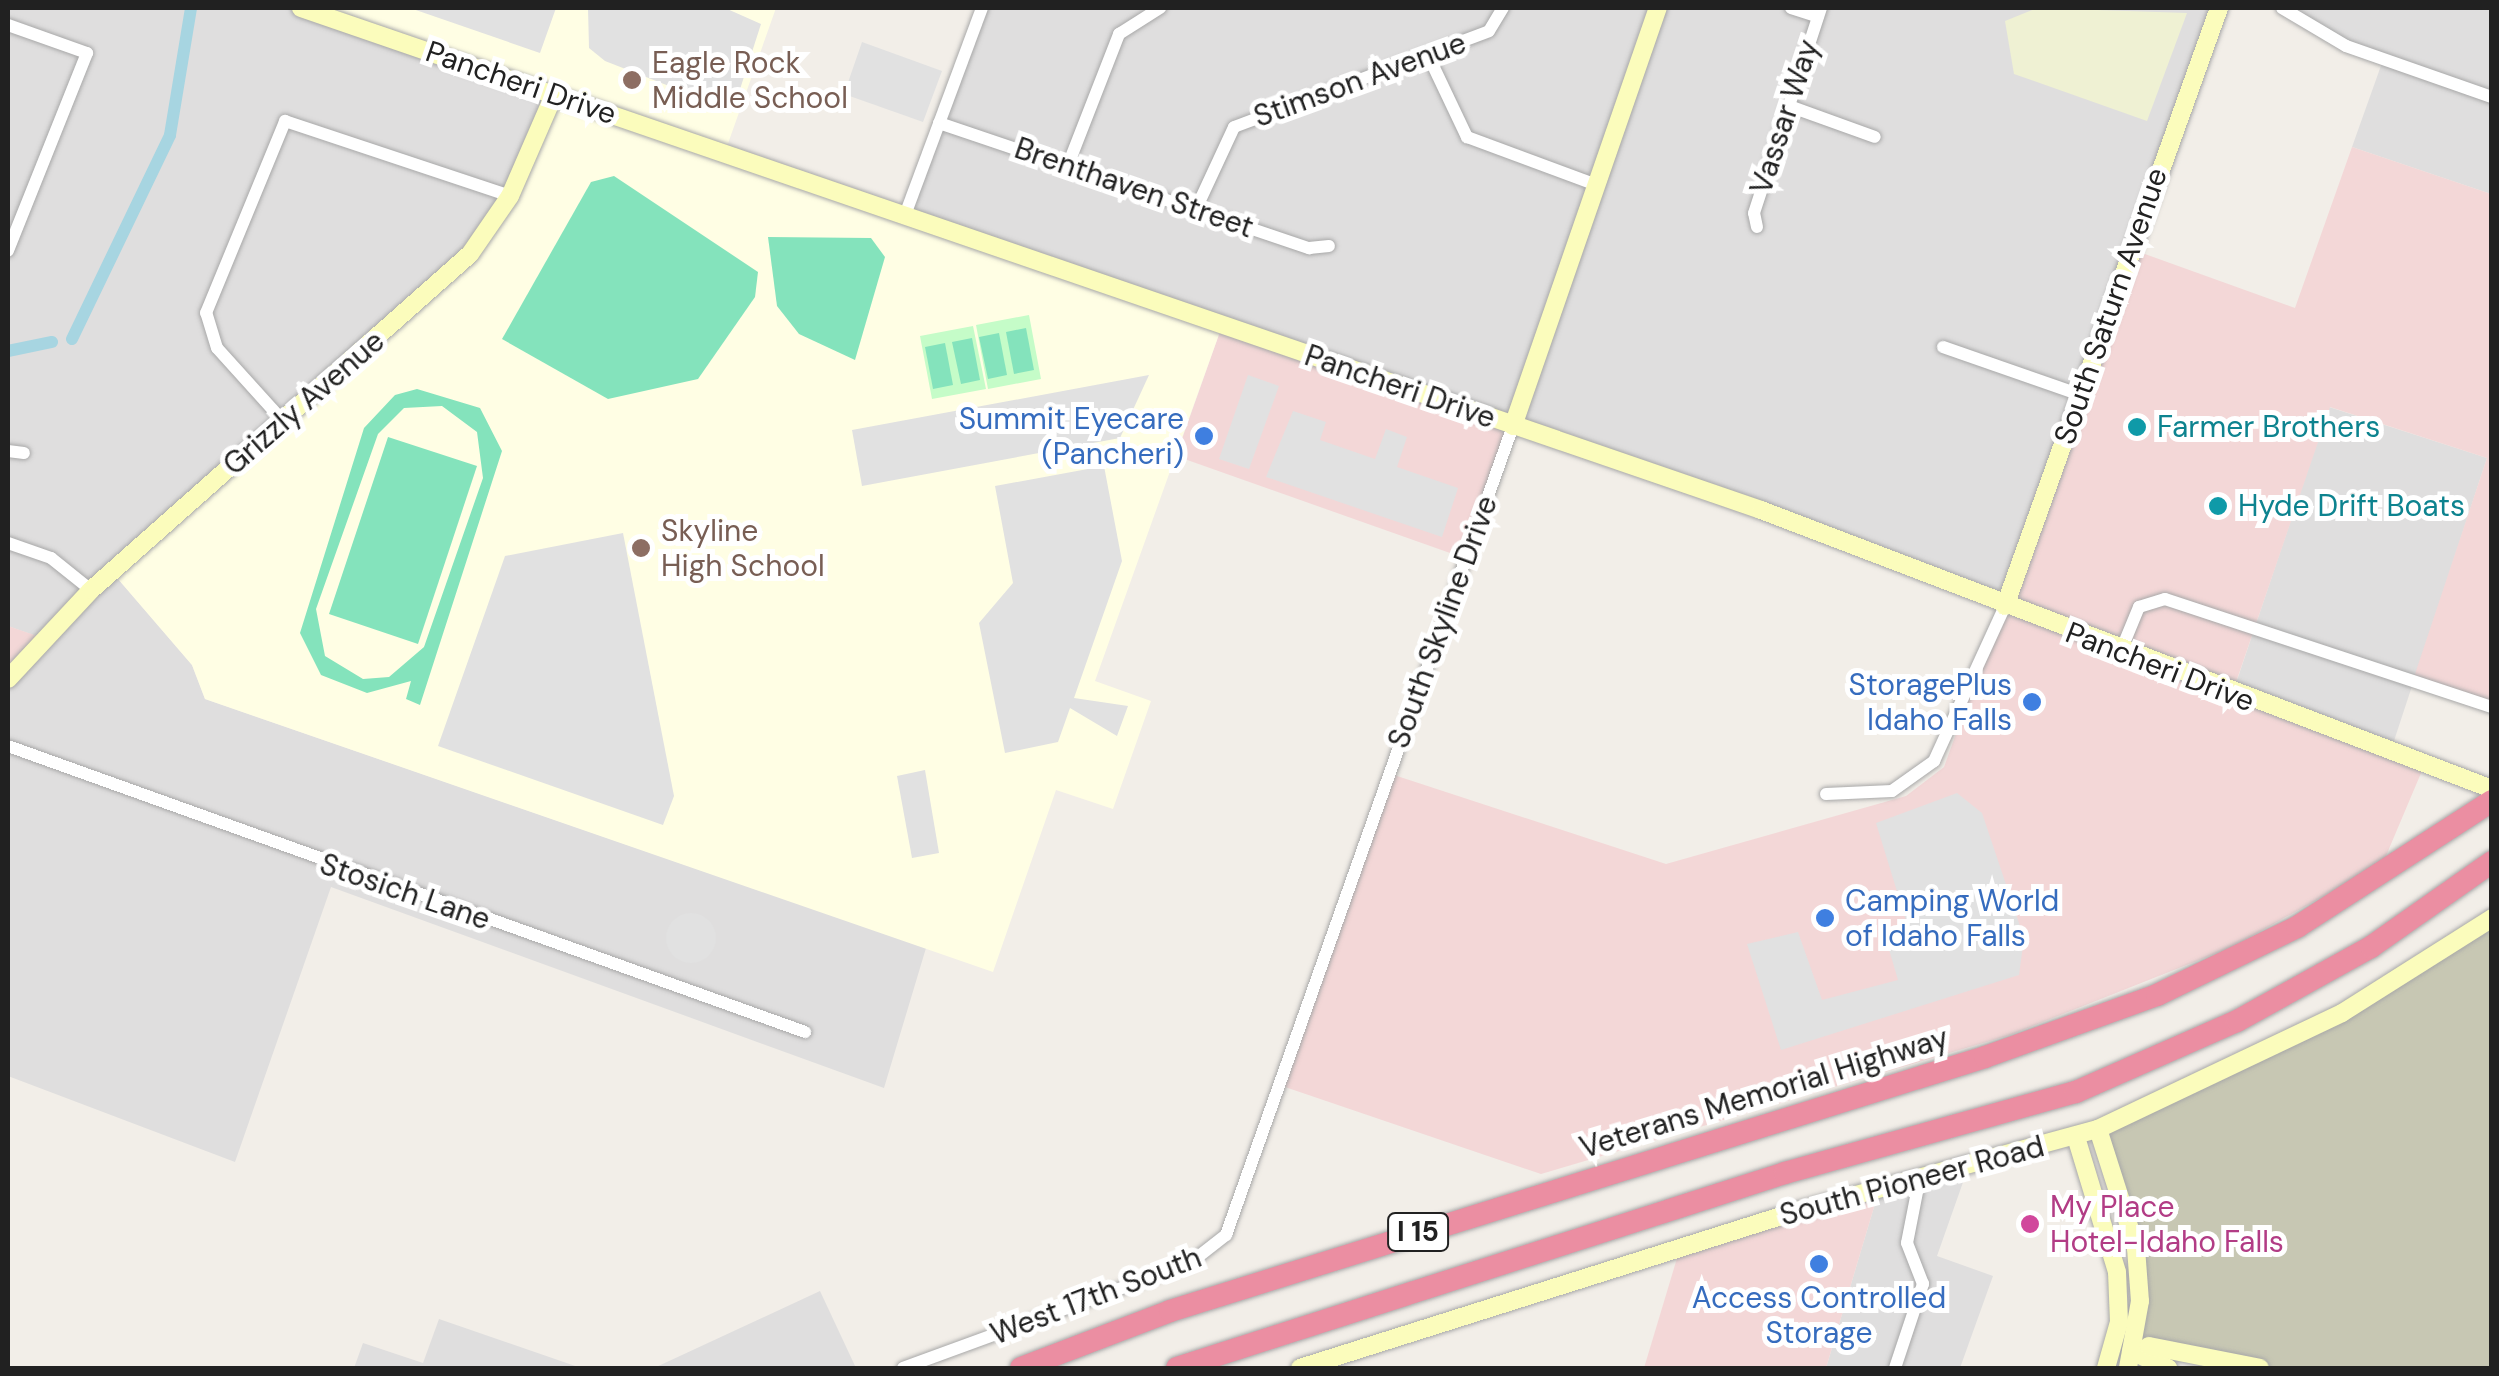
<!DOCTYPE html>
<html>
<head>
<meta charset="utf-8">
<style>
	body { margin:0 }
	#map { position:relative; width:2499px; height:1376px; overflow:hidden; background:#f2eee8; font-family:"DM Sans",sans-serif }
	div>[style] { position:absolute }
	.residential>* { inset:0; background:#dfdede }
	.commercial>* { inset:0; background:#f3d7d7 }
	.education>* { inset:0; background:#fffee4 }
	.construction>* { inset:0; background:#c7c7b3 }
	.farmland>* { inset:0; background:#eff1d3 }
	.park>* { inset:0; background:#c5fcc8 }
	.pitch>* { inset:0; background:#84e3bc }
	.parking>* { inset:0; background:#e1e1e1 }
	.round { border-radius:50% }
	.canal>* { height:12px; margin:-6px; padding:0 6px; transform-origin:6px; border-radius:6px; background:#a7d5e1 }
	.roads { filter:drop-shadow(0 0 2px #a8a8a8) drop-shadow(0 0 2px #a8a8a8) }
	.street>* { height:12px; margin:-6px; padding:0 6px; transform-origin:6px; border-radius:6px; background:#fff }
	.secondary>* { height:18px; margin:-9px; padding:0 9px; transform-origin:9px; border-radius:9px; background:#fbfcbc }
	.highway>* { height:22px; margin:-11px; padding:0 11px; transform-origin:11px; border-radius:11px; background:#eb8ea2 }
	.dots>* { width:28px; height:28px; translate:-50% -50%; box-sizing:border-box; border:5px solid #fff; border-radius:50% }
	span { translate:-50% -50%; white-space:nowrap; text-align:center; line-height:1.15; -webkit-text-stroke:10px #fff; paint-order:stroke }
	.shield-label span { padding:2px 8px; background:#fff; border:2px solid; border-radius:8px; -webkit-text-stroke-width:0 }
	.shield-label { font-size:28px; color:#212121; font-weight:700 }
	.education-label { font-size:30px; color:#785e54 }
	.left { translate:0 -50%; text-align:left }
	.street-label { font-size:30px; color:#212121 }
	.shop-label { font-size:30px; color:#366cbe }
	.right { translate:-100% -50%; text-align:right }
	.culture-label { font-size:30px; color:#0d838f }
	.hotel-label { font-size:30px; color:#b23c85 }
	.frame { position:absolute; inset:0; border:10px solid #212121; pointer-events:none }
</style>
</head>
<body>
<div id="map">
	<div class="residential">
		<div style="clip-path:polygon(8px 8px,300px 8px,554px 95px,491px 226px,112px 572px,192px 665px,205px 699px,926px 948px,884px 1088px,331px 887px,235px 1162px,8px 1076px,8px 682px,42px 638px,8px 626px)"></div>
		<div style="clip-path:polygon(982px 8px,2219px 8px,2005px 606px,905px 215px)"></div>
		<div style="clip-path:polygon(2282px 8px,2491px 8px,2491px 194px,2352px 147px,2383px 60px)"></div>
		<div style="clip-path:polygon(2329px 407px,2487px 458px,2390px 753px,2232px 695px)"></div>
		<div style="clip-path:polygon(1967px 1171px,1937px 1256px,1993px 1276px,1960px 1368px,1826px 1368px,1877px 1197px)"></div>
		<div style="clip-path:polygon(820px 1291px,856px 1368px,654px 1368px)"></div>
		<div style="clip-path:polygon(439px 1319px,581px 1368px,354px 1368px,363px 1343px,423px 1363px)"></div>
	</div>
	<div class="commercial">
		<div style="clip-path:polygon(2352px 147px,2491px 194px,2491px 707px,2412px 683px,2487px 458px,2330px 407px,2232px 694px,2424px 766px,2383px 863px,2232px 947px,2010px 1035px,1541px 1174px,1285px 1087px,1394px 775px,1666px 864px,1906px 796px,1944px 767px,2131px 249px,2295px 308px)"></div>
		<div style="clip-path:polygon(1222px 326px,1513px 426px,1467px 559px,1176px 456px)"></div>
		<div style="clip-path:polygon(8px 626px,43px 638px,8px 679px)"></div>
		<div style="clip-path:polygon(1877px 1197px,1826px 1368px,1644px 1368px,1678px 1255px)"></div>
	</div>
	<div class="education">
		<div style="clip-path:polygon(301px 8px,776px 8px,725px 152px,1222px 326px,1095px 681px,1151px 701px,1113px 809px,1056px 790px,993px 972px,205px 699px,192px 665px,112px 572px,470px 254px,554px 95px)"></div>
	</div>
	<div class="construction">
		<div style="clip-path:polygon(2491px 916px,2491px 1368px,2258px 1368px,2136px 1342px,2135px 1245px,2098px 1129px,2431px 959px)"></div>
	</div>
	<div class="farmland">
		<div style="clip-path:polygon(2037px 8px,2187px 13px,2147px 121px,2014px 74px,2005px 21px)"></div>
	</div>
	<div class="park">
		<div style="clip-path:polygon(1029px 315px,1041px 379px,988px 389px,976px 325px)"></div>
		<div style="clip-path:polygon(973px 326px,986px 389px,932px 399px,920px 336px)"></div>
	</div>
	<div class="pitch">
		<div style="clip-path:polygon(614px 176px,758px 272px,755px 297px,698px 379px,608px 399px,502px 339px,591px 182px)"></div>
		<div style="clip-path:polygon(768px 237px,871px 238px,885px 257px,855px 360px,799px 334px,777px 306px)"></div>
		<div style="clip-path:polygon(1026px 328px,1034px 370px,1014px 374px,1006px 332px)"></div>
		<div style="clip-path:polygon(999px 333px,1007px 375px,988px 379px,979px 337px)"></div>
		<div style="clip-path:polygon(972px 338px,980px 380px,961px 384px,952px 342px)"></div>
		<div style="clip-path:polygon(945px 343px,953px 385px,933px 389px,925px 347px)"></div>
		<div style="clip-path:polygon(evenodd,417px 389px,480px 408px,502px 451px,420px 705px,406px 699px,411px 681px,367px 693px,321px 675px,300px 633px,364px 428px,395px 395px,417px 389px,442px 406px,477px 432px,483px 478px,424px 647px,389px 677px,363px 679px,325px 656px,316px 609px,378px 434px,404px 408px,442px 406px)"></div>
		<div style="clip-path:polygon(388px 437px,477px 466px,418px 644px,329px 614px)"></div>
	</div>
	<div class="parking">
		<div style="clip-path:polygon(410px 8px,556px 8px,540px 53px)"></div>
		<div style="clip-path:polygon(588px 8px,725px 8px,761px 24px,733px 111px,605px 61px,589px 48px)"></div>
		<div style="clip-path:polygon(862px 42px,942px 71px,923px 122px,844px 94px)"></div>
		<div style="clip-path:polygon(1149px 375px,1120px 438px,862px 486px,852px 430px)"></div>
		<div style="clip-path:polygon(1248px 375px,1279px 386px,1249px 469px,1219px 459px)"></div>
		<div style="clip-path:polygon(1293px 411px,1326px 422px,1320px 440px,1375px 459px,1386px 429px,1407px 437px,1397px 467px,1458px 488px,1442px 537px,1266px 477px)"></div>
		<div style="clip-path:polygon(1104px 466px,1122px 561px,1074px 698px,1128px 706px,1117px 736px,1070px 708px,1058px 742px,1005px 753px,979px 623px,1013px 583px,995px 486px)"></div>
		<div style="clip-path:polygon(623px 533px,674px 796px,663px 825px,438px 746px,505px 556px)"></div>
		<div style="clip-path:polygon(925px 770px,939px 853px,912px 858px,897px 776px)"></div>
		<div style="clip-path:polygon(1957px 793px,1982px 813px,2024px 938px,2019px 975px,1781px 1050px,1747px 944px,1798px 932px,1822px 1000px,1898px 980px,1888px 946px,1912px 940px,1876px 823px)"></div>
		<div class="round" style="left:666px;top:913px;width:50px;height:50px"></div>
	</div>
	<div class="canal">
		<div style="left:72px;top:339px;width:226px;rotate:-64.3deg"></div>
		<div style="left:170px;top:135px;width:129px;rotate:-80.6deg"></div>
		<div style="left:8px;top:351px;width:45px;rotate:-11.6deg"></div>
	</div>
	<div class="roads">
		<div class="street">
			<div style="left:1791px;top:8px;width:28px;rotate:18deg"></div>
			<div style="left:2282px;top:8px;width:74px;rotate:30.7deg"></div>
			<div style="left:2346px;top:46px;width:155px;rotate:19.3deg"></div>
			<div style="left:8px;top:25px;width:84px;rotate:19.5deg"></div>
			<div style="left:87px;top:53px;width:213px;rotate:111.8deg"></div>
			<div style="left:1429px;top:57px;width:89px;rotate:64.6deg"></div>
			<div style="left:1467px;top:137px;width:139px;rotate:20.3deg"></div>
			<div style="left:1789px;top:106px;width:91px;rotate:19.8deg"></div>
			<div style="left:939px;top:123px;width:391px;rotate:18.7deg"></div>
			<div style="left:1309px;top:248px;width:20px;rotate:-6deg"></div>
			<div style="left:1068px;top:165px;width:141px;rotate:-68.7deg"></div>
			<div style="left:1119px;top:34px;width:49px;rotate:-32.4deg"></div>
			<div style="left:1196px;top:209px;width:90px;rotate:-65.1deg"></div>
			<div style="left:1234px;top:127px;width:272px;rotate:-20.6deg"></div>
			<div style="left:1489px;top:31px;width:27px;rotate:-59deg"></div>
			<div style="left:905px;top:215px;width:221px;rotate:-69.6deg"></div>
			<div style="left:1757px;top:227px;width:14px;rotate:-102deg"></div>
			<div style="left:1754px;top:213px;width:216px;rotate:-71.9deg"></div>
			<div style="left:1943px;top:347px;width:146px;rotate:19.2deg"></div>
			<div style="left:283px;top:421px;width:98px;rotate:-132.1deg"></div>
			<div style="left:217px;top:348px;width:37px;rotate:-107deg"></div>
			<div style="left:206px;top:313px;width:208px;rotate:-67.6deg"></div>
			<div style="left:285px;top:121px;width:237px;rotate:18.4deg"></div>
			<div style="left:8px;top:451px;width:16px;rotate:7deg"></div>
			<div style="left:8px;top:543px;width:46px;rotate:19.2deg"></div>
			<div style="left:51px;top:558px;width:51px;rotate:38.7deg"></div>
			<div style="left:2120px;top:653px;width:50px;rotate:-67.6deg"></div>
			<div style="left:2139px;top:607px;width:27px;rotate:-17deg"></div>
			<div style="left:2165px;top:599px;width:344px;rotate:18.3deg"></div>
			<div style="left:8px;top:746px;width:847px;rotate:19.74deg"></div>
			<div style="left:1826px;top:794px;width:66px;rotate:-2.6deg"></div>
			<div style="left:1892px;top:791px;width:52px;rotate:-35.5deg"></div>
			<div style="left:1934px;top:761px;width:170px;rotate:-65.4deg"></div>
			<div style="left:903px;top:1368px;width:306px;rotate:-20.1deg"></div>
			<div style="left:1190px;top:1263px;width:46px;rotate:-37.9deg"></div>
			<div style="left:1226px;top:1235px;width:858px;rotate:-70.47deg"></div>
			<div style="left:1895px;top:1368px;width:89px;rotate:-71.6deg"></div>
			<div style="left:1923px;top:1284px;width:44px;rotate:-111.3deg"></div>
			<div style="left:1907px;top:1243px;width:67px;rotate:-78.9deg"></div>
		</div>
		<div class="secondary">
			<div style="left:301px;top:8px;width:1544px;rotate:18.97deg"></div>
			<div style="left:1761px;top:510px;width:782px;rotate:20.89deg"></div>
			<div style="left:1513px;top:426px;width:442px;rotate:-70.9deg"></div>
			<div style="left:2005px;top:606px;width:635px;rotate:-70.31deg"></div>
			<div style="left:8px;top:679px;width:122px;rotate:-47deg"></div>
			<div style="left:91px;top:590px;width:506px;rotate:-41.56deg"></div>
			<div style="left:470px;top:254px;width:70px;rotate:-55.4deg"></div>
			<div style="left:510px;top:196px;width:110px;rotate:-66.5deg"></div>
			<div style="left:2098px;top:1129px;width:125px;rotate:72.3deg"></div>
			<div style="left:2136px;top:1248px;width:53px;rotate:85.7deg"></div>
			<div style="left:2140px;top:1301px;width:68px;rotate:100.2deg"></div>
			<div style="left:2076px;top:1137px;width:141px;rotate:73.1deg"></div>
			<div style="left:2117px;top:1272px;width:50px;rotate:87.7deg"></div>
			<div style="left:2119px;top:1322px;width:48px;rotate:105.8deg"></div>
			<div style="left:2131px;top:1351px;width:41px;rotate:24.7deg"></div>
			<div style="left:2141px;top:1354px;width:11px;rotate:-45deg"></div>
			<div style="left:2149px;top:1346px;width:113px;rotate:11.2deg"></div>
			<div style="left:1300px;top:1368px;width:518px;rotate:-17.53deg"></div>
			<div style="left:1794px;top:1212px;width:315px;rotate:-15.3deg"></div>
			<div style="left:2098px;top:1129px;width:270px;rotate:-25.4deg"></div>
			<div style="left:2342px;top:1013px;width:178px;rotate:-32.3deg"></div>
		</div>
		<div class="highway">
			<div style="left:1021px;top:1368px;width:160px;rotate:-20.9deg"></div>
			<div style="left:1170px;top:1311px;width:854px;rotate:-17.31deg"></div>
			<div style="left:1985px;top:1057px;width:183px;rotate:-19.8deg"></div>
			<div style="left:2157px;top:995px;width:156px;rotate:-25.9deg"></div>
			<div style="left:2297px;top:927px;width:232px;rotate:-32.9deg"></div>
			<div style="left:1177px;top:1368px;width:639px;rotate:-17.78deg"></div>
			<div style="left:1785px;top:1173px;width:302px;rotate:-15.6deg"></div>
			<div style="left:2076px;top:1092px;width:176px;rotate:-23.8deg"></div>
			<div style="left:2237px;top:1021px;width:153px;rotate:-28.9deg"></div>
			<div style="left:2371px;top:947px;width:148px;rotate:-35.1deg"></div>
		</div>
	</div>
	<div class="dots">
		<div style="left:632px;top:80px;background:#8d6e63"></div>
		<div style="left:2137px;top:427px;background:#0f9aa8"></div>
		<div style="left:1204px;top:436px;background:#3f7fe0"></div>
		<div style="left:2218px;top:506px;background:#0f9aa8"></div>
		<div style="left:641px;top:548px;background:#8d6e63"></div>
		<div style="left:2032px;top:702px;background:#3f7fe0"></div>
		<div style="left:1825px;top:918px;background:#3f7fe0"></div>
		<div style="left:2030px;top:1224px;background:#d1479c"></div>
		<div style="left:1819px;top:1264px;background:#3f7fe0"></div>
	</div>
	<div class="shield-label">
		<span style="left:1418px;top:1232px">I 15</span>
	</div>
	<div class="education-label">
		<span class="left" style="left:652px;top:80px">Eagle Rock<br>Middle School</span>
		<span class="left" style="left:661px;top:548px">Skyline<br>High School</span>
	</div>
	<div class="street-label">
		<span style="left:1360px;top:80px;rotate:-20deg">Stimson Avenue</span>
		<span style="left:521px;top:83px;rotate:19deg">Pancheri Drive</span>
		<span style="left:1785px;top:117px;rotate:-72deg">Vassar Way</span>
		<span style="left:1134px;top:188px;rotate:19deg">Brenthaven Street</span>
		<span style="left:2111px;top:306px;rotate:-71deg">South Saturn Avenue</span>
		<span style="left:1400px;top:387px;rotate:19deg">Pancheri Drive</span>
		<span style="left:304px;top:403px;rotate:-41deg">Grizzly Avenue</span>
		<span style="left:1443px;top:622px;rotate:-70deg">South Skyline Drive</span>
		<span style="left:2160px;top:667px;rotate:21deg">Pancheri Drive</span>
		<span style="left:405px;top:892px;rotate:19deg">Stosich Lane</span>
		<span style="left:1764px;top:1093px;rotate:-17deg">Veterans Memorial Highway</span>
		<span style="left:1912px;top:1181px;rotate:-15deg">South Pioneer Road</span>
		<span style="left:1096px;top:1296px;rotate:-21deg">West 17th South</span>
	</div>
	<div class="shop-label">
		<span class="right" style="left:1184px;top:436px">Summit Eyecare<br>(Pancheri)</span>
		<span class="right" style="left:2012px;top:702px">StoragePlus<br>Idaho Falls</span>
		<span class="left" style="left:1845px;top:918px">Camping World<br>of Idaho Falls</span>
		<span style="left:1819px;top:1315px">Access Controlled<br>Storage</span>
	</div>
	<div class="culture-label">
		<span class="left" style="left:2157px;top:427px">Farmer Brothers</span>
		<span class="left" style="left:2238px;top:506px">Hyde Drift Boats</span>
	</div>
	<div class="hotel-label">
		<span class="left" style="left:2050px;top:1224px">My Place<br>Hotel-Idaho Falls</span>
	</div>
	<div class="frame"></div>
</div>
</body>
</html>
